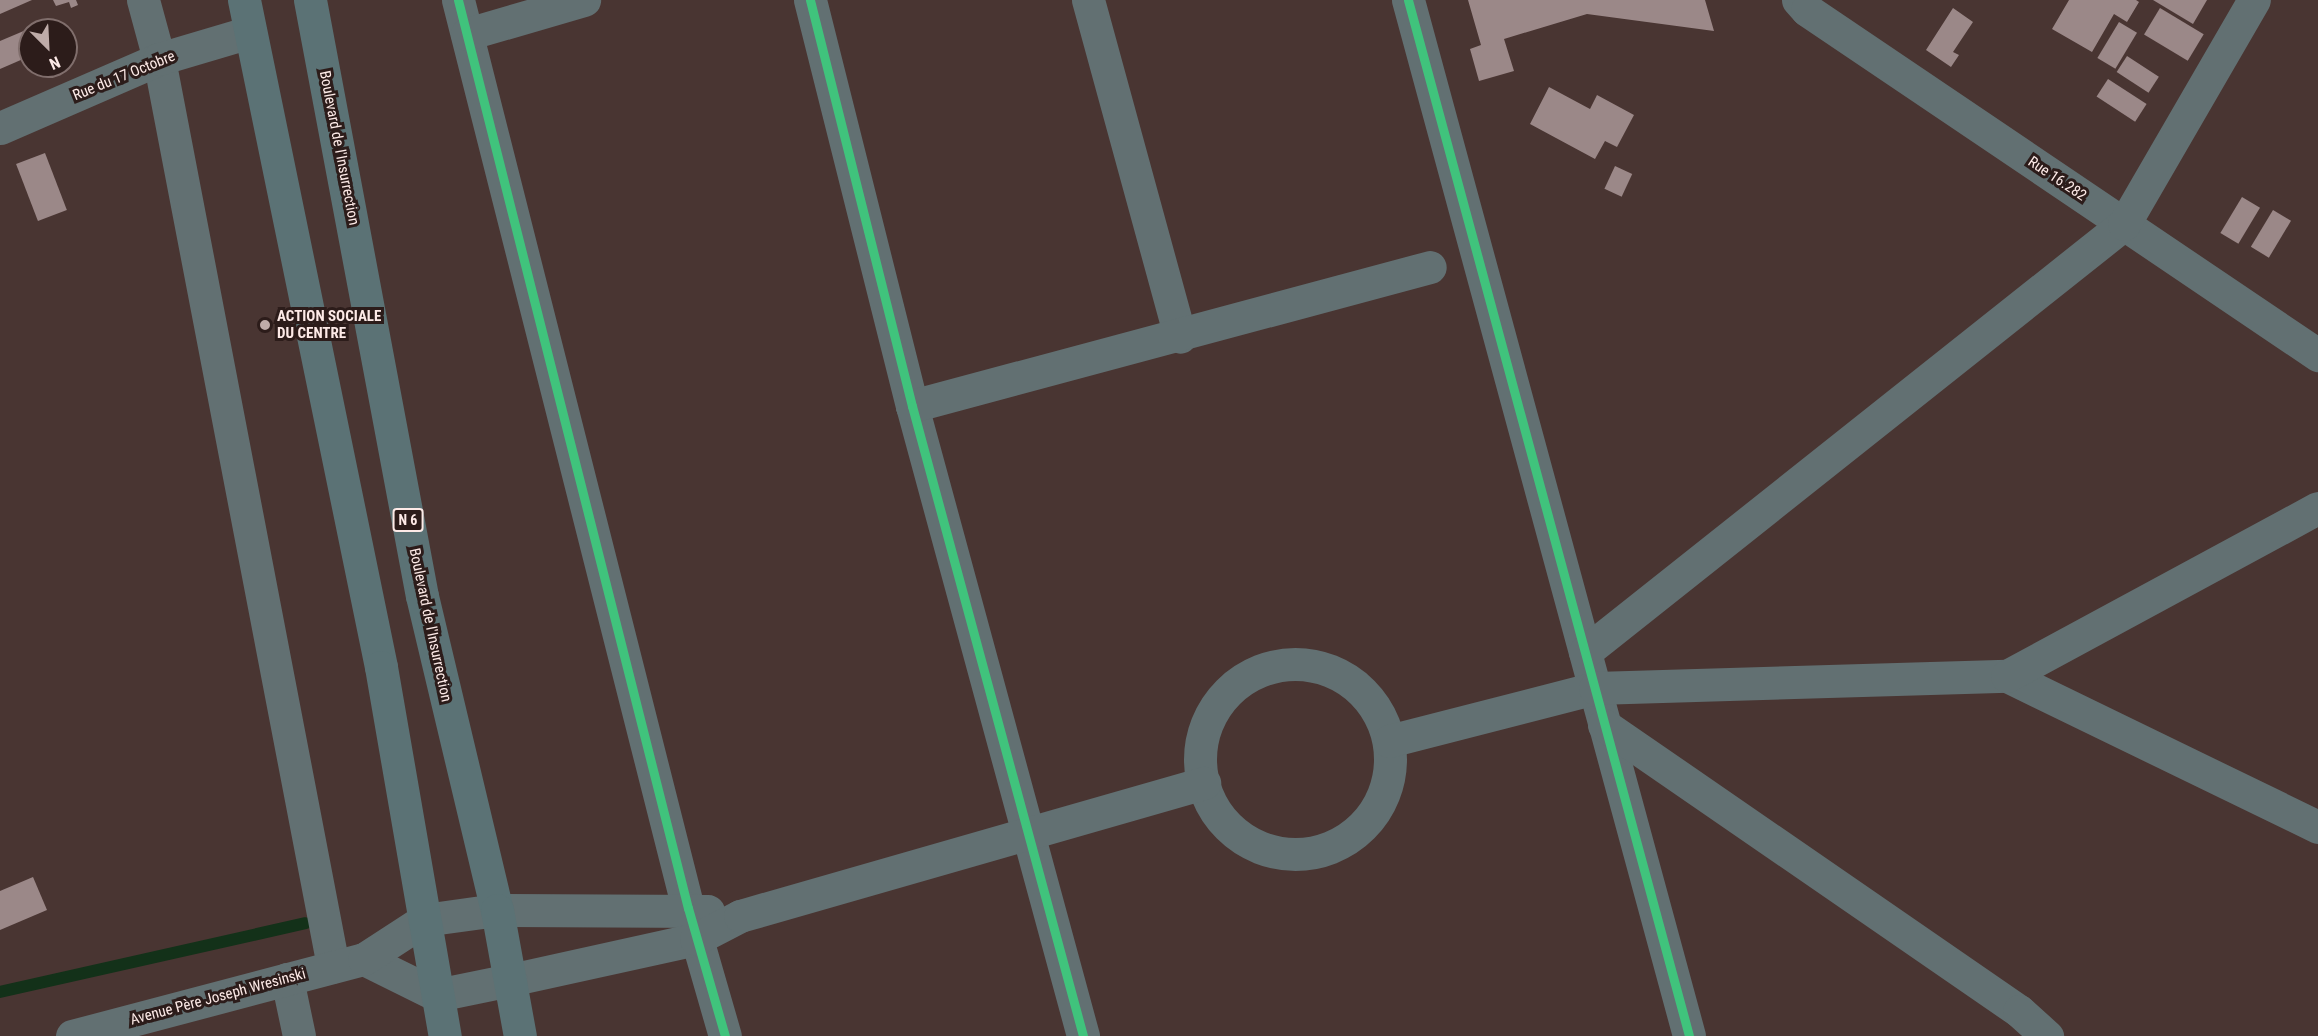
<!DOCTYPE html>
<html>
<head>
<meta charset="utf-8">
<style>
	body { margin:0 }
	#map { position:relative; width:2318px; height:1036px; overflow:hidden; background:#493532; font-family:"Roboto Condensed",sans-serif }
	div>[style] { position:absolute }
	.stream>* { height:12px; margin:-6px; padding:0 6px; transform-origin:6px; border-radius:6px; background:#133119 }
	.building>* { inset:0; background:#9b8888; transform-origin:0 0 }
	.minor>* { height:33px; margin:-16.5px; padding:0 16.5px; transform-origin:16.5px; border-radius:16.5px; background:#627072 }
	.minor>.ring { margin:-16.5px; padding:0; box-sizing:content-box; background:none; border:33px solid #627072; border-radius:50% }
	.tertiary>* { height:33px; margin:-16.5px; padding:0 16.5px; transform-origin:16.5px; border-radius:16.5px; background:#627072 }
	.primary>* { height:33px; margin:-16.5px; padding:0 16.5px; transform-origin:16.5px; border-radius:16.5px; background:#5b7275 }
	.cycleway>* { height:9px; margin:-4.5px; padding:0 4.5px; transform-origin:4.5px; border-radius:4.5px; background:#40c37c }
	.dots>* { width:16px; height:16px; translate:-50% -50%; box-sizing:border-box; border:3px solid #2c1c1a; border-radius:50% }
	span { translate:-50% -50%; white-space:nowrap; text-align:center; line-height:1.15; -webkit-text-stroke:6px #2c1c1a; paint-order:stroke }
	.shield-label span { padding:2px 4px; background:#2c1c1a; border:2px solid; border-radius:4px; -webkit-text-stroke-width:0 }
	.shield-label { font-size:14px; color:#fdeae7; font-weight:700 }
	.street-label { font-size:15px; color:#fdeae7 }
	.poi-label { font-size:15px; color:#fdeae7; font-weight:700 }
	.left { translate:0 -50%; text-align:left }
	.north { position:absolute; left:18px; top:18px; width:60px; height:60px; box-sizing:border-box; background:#2c1c1a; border:2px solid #806e6c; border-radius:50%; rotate:156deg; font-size:16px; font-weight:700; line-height:24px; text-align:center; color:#fdeae7 }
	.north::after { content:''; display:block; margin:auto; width:21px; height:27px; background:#beaba8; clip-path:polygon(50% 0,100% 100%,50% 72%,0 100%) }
</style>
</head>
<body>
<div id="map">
	<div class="stream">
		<i style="left:0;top:992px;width:313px;rotate:-12.7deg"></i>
	</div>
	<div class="building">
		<i style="clip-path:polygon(0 0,32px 0,0 14px)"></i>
		<i style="clip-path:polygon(53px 0,76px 0,78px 5px,71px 8px,69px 2px,56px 6px)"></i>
		<i style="clip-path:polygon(1468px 0,1705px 0,1714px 31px,1587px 14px,1504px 39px,1514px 71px,1479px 81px,1470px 49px,1481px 45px)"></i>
		<i style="clip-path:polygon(2069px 0,2136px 0,2139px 2px,2127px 22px,2114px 14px,2092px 52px,2052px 29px)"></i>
		<i style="clip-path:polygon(2153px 0,2207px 0,2193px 24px)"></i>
		<i style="clip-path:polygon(1953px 8px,1973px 22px,1953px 52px,1959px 55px,1951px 67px,1926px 50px)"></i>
		<i style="left:2160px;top:8px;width:51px;height:31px;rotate:31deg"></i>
		<i style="left:2119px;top:22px;width:21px;height:42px;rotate:31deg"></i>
		<i style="clip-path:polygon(26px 30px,30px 56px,0 69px,0 41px)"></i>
		<i style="left:2127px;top:56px;width:38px;height:19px;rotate:33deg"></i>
		<i style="left:2108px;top:79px;width:46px;height:21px;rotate:33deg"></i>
		<i style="clip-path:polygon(1549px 87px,1590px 109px,1597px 95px,1634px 115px,1617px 147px,1605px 141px,1595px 159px,1530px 124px)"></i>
		<i style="left:45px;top:153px;width:61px;height:31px;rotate:69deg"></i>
		<i style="left:1615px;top:166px;width:19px;height:25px;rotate:25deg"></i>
		<i style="left:2242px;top:197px;width:21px;height:42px;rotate:31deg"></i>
		<i style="left:2273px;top:210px;width:21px;height:43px;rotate:31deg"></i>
		<i style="clip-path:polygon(33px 877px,47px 910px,0 930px,0 891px)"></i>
	</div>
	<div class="minor">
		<i style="left:143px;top:0;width:61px;rotate:74.8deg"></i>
		<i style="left:159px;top:59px;width:924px;rotate:79.14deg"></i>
		<i style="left:458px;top:0;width:937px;rotate:75.79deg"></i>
		<i style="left:688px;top:908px;width:133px;rotate:73.9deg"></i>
		<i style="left:810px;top:0;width:419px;rotate:75.9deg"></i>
		<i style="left:912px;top:406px;width:653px;rotate:74.81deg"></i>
		<i style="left:1088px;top:0;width:349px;rotate:74.7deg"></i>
		<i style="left:1408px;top:0;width:1073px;rotate:74.82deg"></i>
		<i style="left:1798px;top:0;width:13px;rotate:48deg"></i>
		<i style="left:1807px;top:10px;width:617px;rotate:34.03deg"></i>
		<i style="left:467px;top:34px;width:122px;rotate:-16.2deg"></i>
		<i style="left:0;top:128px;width:173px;rotate:-23.5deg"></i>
		<i style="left:159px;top:59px;width:95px;rotate:-16.5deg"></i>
		<i style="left:912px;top:406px;width:536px;rotate:-15.02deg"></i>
		<i style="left:1585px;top:652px;width:688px;rotate:-38.45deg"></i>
		<i style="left:2124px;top:224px;width:259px;rotate:-59.9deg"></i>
		<i class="ring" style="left:1200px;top:664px;width:157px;height:157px"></i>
		<i style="left:2007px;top:676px;width:346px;rotate:25.9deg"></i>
		<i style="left:1604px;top:725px;width:504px;rotate:34.57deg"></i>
		<i style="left:2019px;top:1011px;width:38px;rotate:42deg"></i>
		<i style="left:1389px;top:741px;width:213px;rotate:-14.4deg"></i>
		<i style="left:1595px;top:688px;width:412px;rotate:-1.7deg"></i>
		<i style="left:2007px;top:676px;width:353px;rotate:-28.4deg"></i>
		<i style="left:497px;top:910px;width:211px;rotate:0.3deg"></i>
		<i style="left:287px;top:979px;width:58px;rotate:78.1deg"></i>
		<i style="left:510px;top:980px;width:190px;rotate:-12.4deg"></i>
		<i style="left:696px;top:939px;width:50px;rotate:-27.6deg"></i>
		<i style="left:740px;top:916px;width:483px;rotate:-16deg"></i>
	</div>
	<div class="tertiary">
		<i style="left:364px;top:959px;width:81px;rotate:26.3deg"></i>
		<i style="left:437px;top:995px;width:75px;rotate:-11.6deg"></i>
		<i style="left:72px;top:1036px;width:302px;rotate:-14.8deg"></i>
		<i style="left:364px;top:959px;width:72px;rotate:-33deg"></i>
		<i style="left:424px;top:920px;width:74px;rotate:-7.8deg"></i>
	</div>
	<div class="primary">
		<i style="left:244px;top:0;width:681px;rotate:78.39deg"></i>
		<i style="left:381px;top:667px;width:375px;rotate:80.2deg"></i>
		<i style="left:310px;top:0;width:606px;rotate:79.36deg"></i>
		<i style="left:422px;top:596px;width:323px;rotate:76.6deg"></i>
		<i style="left:497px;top:910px;width:128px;rotate:79.7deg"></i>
	</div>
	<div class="cycleway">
		<i style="left:458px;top:0;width:937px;rotate:75.79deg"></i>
		<i style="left:688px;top:908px;width:133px;rotate:73.9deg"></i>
		<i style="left:810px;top:0;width:419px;rotate:75.9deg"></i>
		<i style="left:912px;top:406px;width:653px;rotate:74.81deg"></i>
		<i style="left:1408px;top:0;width:1073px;rotate:74.82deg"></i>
	</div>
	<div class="dots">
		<i style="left:265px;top:325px;background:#beaba8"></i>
	</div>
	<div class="shield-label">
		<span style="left:408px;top:520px">N 6</span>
	</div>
	<div class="street-label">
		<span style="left:124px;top:76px;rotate:-22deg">Rue du 17 Octobre</span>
		<span style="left:339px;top:148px;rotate:79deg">Boulevard de l'Insurrection</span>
		<span style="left:2057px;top:179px;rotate:34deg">Rue 16.282</span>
		<span style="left:430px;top:625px;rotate:78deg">Boulevard de l'Insurrection</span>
		<span style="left:218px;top:997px;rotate:-15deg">Avenue Père Joseph Wresinski</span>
	</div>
	<div class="poi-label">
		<span class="left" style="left:277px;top:325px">ACTION SOCIALE<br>DU CENTRE</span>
	</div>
	<div class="north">N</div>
</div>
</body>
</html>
